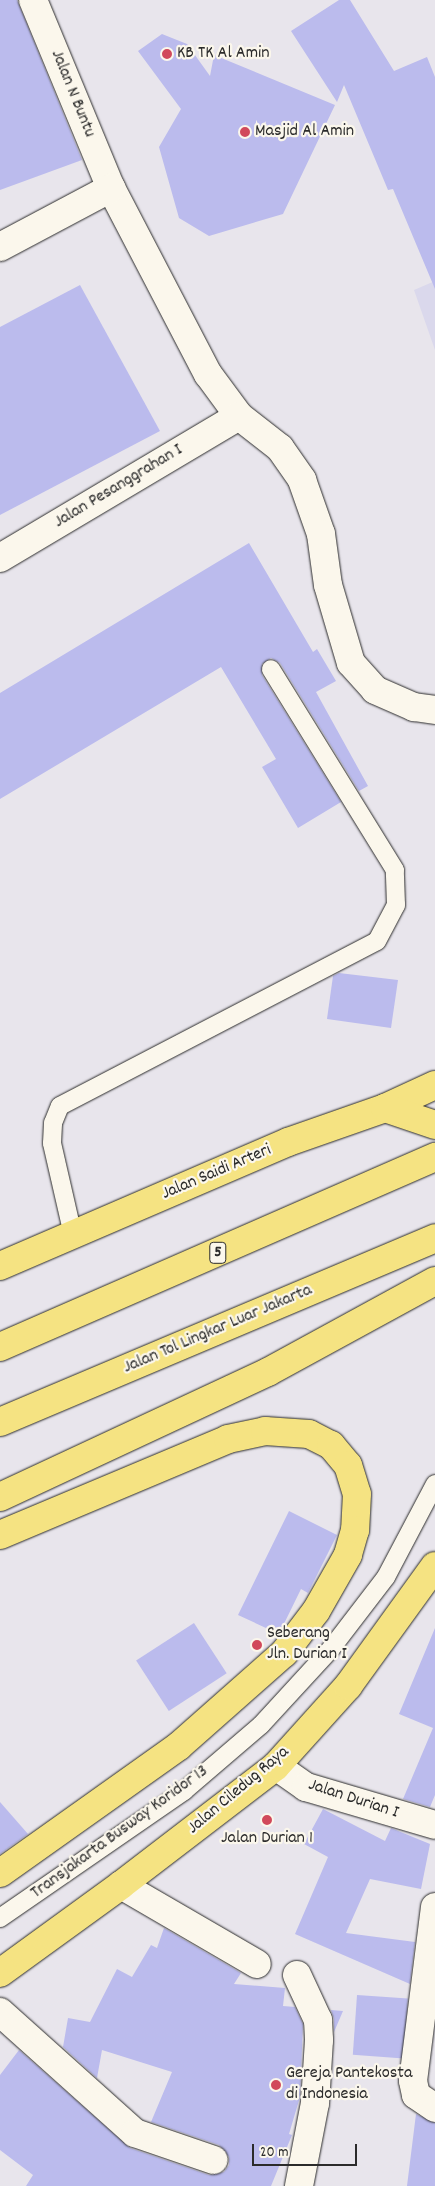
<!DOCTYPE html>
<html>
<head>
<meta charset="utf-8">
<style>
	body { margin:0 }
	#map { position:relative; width:435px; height:2186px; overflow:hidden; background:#e8e5ec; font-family:Dekko,sans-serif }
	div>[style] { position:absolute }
	.built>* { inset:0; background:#dad8ec }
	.building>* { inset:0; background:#bbbbed; transform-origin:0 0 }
	.roads { filter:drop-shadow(0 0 1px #2b2b2b) drop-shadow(0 0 1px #2b2b2b) }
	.lane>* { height:18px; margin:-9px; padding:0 9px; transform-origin:9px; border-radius:9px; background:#fbf7ec }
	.street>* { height:28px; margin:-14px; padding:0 14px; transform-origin:14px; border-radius:14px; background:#fbf7ec }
	.primary>* { height:28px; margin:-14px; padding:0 14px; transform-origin:14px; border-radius:14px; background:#f5e382 }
	.highway>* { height:28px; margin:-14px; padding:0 14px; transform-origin:14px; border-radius:14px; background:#f5e382 }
	.dots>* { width:14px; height:14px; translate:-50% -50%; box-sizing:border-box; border:2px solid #fbf7ec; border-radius:50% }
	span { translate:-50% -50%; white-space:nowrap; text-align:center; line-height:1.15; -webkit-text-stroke:4.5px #fbf7ec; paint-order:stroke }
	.shield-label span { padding:1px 4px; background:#fbf7ec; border:1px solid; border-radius:4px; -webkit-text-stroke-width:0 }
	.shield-label { font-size:16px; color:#2b2b2b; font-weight:700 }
	.poi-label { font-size:18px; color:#2b2b2b }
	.left { translate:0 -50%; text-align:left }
	.street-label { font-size:18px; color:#2b2b2b }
	.scale { position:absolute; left:252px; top:2144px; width:105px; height:22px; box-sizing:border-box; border:2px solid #2b2b2b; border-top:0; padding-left:6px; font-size:15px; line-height:18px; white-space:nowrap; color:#2b2b2b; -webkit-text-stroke:4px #fbf7ec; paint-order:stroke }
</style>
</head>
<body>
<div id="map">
	<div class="built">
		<i style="clip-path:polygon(435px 281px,435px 350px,414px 290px)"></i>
	</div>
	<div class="building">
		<i style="clip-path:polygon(0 0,17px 0,82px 160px,0 190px)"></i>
		<i style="clip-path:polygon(339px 0,350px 0,394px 71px,427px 57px,435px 77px,435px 289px,393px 189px,388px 190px,344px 85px,337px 102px,291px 31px)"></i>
		<i style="clip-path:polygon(162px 34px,187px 44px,210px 76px,214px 55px,335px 105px,283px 214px,209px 236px,179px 218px,159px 147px,181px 109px,138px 51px)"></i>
		<i style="clip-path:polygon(80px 285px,160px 431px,0 515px,0 327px)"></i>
		<i style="clip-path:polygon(249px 543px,313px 652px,317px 649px,336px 681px,316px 692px,368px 786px,359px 791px,280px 663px,271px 658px,262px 664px,262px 675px,341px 802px,298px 828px,262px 767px,276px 759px,221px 667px,0 799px,0 693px)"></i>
		<i style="clip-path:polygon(339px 973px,398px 980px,391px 1028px,327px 1019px,333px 976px)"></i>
		<i style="clip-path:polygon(289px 1511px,337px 1535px,308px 1593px,301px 1589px,279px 1634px,238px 1615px)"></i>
		<i style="left:194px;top:1623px;width:60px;height:69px;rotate:57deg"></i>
		<i style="clip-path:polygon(435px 1628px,435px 1795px,430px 1807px,403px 1799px,433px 1728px,399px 1714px)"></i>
		<i style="clip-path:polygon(0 1802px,28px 1834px,0 1854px)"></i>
		<i style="clip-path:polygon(323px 1809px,385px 1841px,391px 1828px,430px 1844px,421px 1889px,370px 1879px,346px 1933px,415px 1942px,410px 1984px,295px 1934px,328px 1857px,304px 1844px)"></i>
		<i style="clip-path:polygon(164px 1928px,241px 1973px,234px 1984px,285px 1988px,283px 2006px,295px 2007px,303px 2024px,300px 2097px,289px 2134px,292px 2135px,271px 2186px,26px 2186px,33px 2175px,0 2150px,0 2075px,19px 2050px,130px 2148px,209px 2175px,224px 2172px,229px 2165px,229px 2157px,219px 2145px,151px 2122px,172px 2072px,102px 2050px,97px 2078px,63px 2047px,68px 2018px,90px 2022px,117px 1969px,132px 1977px,151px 1945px,157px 1948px)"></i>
		<i style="left:357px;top:1995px;width:51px;height:60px;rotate:4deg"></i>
		<i style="clip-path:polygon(331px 2010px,343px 2011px,334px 2032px,334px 2019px)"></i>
		<i style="clip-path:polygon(416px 2114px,435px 2123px,435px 2186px,407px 2186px)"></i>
	</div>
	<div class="roads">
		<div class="lane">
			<i style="left:73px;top:1235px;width:94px;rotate:-102.9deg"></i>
			<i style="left:52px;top:1143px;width:20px;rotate:-87deg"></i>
			<i style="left:53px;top:1123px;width:18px;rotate:-68deg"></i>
			<i style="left:60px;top:1106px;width:357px;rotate:-27.5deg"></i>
			<i style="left:377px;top:941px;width:41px;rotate:-62.2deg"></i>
			<i style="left:396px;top:905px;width:35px;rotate:-92deg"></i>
			<i style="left:395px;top:870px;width:236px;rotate:-121.7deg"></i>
			<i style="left:0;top:1918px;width:224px;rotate:-34.6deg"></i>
			<i style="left:184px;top:1791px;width:101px;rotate:-40.6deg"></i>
			<i style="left:261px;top:1725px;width:102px;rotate:-47.4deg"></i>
			<i style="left:330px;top:1650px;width:92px;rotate:-52.5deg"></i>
			<i style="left:386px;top:1577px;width:105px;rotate:-62.2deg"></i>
		</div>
		<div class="street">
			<i style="left:33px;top:0;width:204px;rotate:67.5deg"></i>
			<i style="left:111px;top:188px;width:210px;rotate:62.5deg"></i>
			<i style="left:208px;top:374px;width:52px;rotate:53.6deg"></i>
			<i style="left:239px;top:416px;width:52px;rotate:38deg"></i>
			<i style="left:280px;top:448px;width:39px;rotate:55deg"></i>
			<i style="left:302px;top:480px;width:57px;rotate:70.6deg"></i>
			<i style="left:321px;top:534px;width:51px;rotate:82.2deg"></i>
			<i style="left:328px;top:585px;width:81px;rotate:73.6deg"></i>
			<i style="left:351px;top:663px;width:36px;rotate:48deg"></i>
			<i style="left:375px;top:690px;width:43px;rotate:23.6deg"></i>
			<i style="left:414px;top:707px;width:21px;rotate:8deg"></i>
			<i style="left:0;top:247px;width:126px;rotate:-28deg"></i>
			<i style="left:0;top:558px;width:278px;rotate:-30.7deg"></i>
			<i style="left:276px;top:1766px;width:37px;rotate:35deg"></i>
			<i style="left:306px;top:1787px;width:134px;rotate:16.4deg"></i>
			<i style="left:121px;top:1885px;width:157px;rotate:30.2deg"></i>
			<i style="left:435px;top:1907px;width:175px;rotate:97.2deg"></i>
			<i style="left:413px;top:2081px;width:14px;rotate:78deg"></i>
			<i style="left:416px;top:2095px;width:23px;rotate:34deg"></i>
			<i style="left:297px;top:1975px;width:50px;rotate:65deg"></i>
			<i style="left:318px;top:2020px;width:20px;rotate:87deg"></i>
			<i style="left:319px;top:2040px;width:63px;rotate:93.6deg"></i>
			<i style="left:315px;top:2103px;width:85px;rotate:100.9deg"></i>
			<i style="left:0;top:2012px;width:181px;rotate:41.9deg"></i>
			<i style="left:135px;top:2133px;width:83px;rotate:18.9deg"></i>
		</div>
		<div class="primary">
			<i style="left:0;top:1266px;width:314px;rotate:-23.3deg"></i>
			<i style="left:288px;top:1142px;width:103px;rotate:-19.3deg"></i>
			<i style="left:385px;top:1108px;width:55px;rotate:-24.7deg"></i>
			<i style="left:0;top:1535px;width:247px;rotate:-22.8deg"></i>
			<i style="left:228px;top:1439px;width:38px;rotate:-12deg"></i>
			<i style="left:265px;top:1431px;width:44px;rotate:3.9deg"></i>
			<i style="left:309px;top:1434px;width:25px;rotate:27deg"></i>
			<i style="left:331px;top:1445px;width:26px;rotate:50deg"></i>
			<i style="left:348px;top:1465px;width:30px;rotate:73deg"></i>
			<i style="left:357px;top:1494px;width:36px;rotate:93deg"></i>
			<i style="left:355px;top:1530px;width:26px;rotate:106deg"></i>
			<i style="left:348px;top:1555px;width:64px;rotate:119.7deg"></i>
			<i style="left:316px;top:1611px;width:53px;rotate:127.3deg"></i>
			<i style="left:284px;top:1653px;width:140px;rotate:138.5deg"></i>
			<i style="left:179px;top:1746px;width:219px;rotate:144.6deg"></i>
			<i style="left:0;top:1973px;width:150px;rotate:-36deg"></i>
			<i style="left:121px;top:1885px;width:195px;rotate:-37.5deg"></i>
			<i style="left:276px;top:1766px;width:108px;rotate:-48deg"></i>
			<i style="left:348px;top:1686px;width:148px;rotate:-54.1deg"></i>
		</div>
		<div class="highway">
			<i style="left:385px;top:1108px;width:53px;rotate:18.8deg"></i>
			<i style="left:0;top:1347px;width:475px;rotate:-23.6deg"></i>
			<i style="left:0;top:1422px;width:472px;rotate:-22.9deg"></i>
			<i style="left:0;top:1497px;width:296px;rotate:-25deg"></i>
			<i style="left:268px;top:1372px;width:190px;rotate:-28.6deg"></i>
		</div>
	</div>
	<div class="dots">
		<i style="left:167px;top:54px;background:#d1495b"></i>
		<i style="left:245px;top:132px;background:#d1495b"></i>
		<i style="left:257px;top:1645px;background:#d1495b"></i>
		<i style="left:267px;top:1820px;background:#d1495b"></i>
		<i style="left:276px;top:2085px;background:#d1495b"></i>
	</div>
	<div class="shield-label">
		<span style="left:218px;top:1253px">5</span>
	</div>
	<div class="poi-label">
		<span class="left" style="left:177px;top:54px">KB TK Al Amin</span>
		<span class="left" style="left:255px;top:132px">Masjid Al Amin</span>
		<span class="left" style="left:267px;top:1645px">Seberang<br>Jln. Durian I</span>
		<span style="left:267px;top:1839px">Jalan Durian 1</span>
		<span class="left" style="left:286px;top:2085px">Gereja Pantekosta<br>di Indonesia</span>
	</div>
	<div class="street-label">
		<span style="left:72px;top:94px;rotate:68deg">Jalan N Buntu</span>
		<span style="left:119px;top:487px;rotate:-31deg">Jalan Pesanggrahan I</span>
		<span style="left:217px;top:1173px;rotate:-23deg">Jalan Saidi Arteri</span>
		<span style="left:218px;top:1330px;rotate:-23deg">Jalan Tol Lingkar Luar Jakarta</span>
		<span style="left:239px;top:1791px;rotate:-40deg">Jalan Ciledug Raya</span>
		<span style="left:353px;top:1800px;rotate:18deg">Jalan Durian I</span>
		<span style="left:120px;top:1833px;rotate:-36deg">Transjakarta Busway Koridor 13</span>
	</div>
	<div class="scale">20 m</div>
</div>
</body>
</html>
